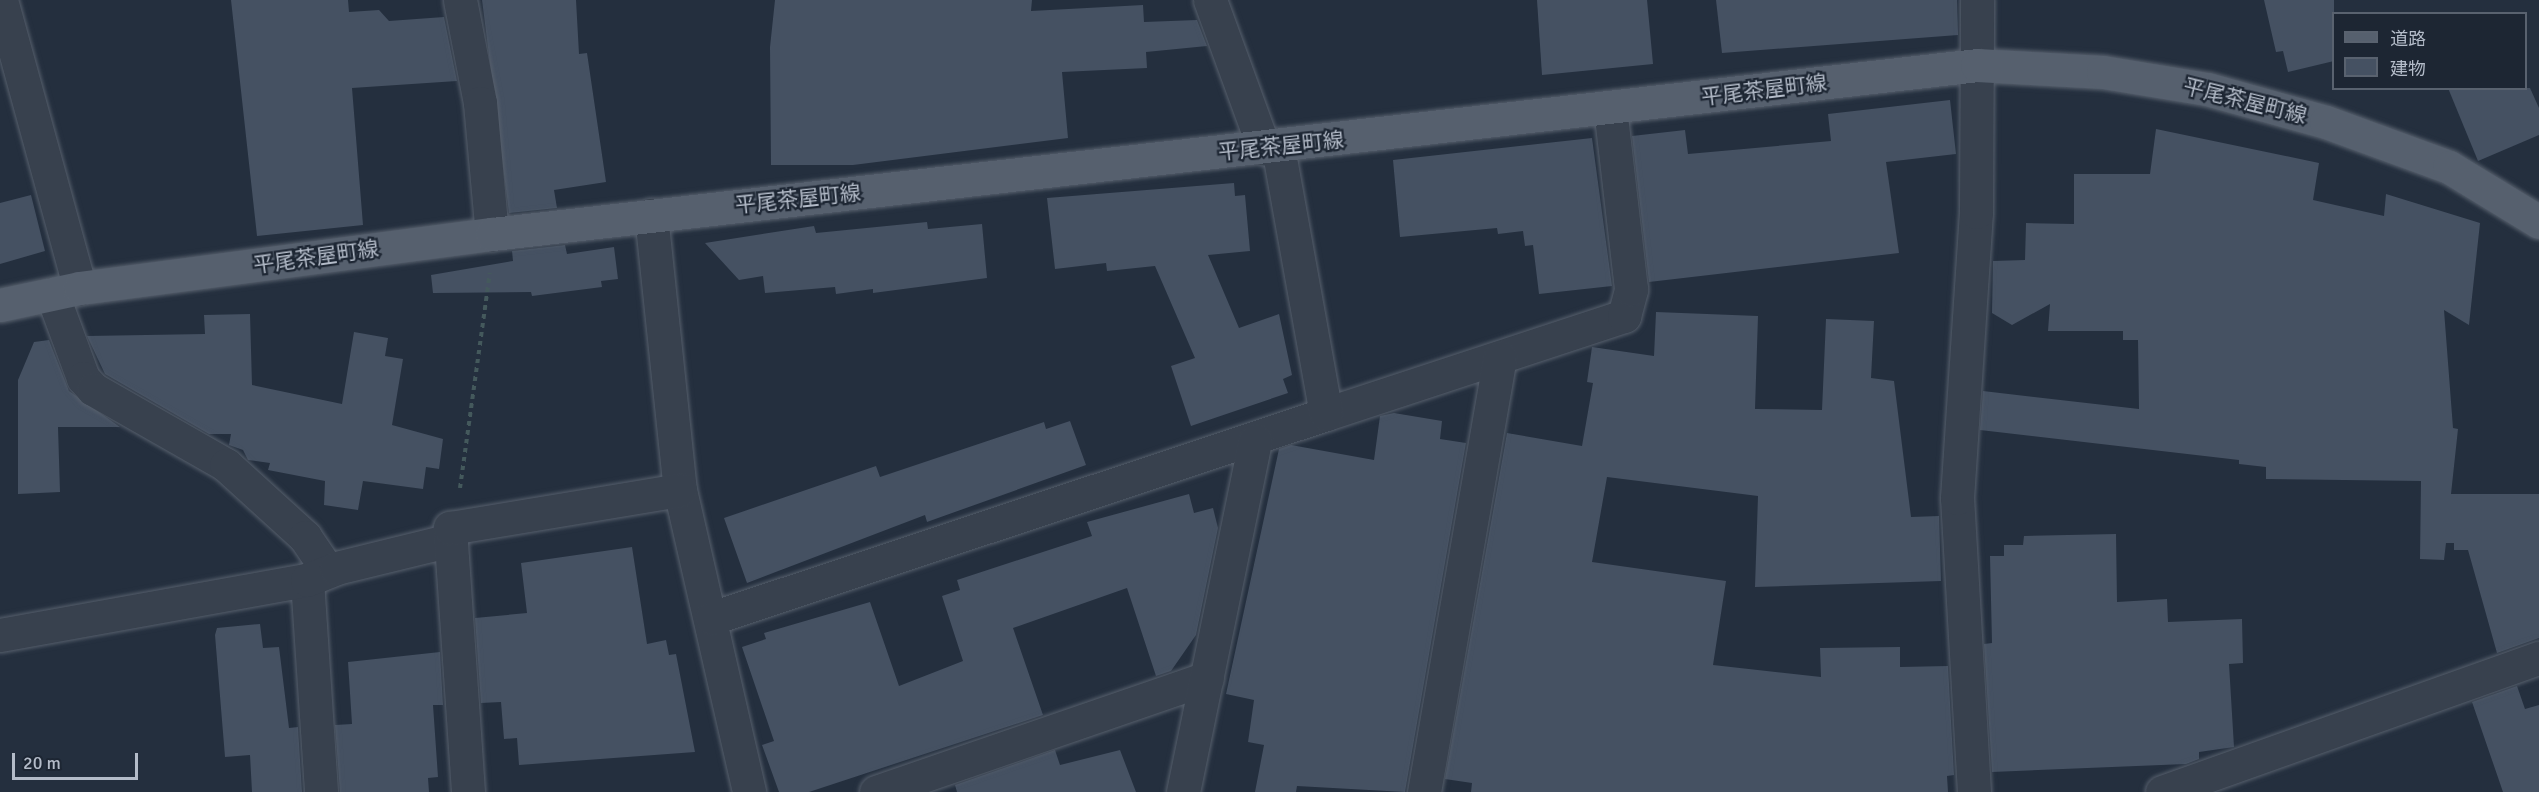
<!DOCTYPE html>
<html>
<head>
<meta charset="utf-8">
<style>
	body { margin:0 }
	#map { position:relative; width:2539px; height:792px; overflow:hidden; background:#242f3e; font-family:Signika,"Noto Sans JP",sans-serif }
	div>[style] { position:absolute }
	.building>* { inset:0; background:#455162 }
	.path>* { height:4px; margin-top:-2px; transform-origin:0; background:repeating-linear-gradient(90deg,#44595c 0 4.5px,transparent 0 9px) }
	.roads { filter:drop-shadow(0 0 2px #565f6c) drop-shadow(0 0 2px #565f6c) }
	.minor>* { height:33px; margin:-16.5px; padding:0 16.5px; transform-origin:16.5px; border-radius:16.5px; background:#38414e }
	.major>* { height:33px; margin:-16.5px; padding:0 16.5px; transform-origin:16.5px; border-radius:16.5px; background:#56606e }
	span { translate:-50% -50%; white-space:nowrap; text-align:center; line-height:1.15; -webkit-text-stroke:4.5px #1d2633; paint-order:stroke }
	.street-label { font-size:21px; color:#b4bcc9 }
	.legend { position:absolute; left:2332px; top:12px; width:195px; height:78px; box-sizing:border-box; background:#1d2633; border:2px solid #59626f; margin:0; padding:8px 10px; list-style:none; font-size:18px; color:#b4bcc9 }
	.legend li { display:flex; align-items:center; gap:12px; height:30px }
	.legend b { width:30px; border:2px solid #59626f }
	.scale { position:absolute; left:12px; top:753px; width:126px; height:27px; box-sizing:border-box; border:3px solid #b4bcc9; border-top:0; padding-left:8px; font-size:18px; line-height:21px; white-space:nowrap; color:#b4bcc9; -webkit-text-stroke:4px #1d2633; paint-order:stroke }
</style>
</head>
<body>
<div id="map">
	<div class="building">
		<i style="clip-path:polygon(231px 0,348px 0,349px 12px,379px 10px,389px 21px,444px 17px,457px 81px,352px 88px,363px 225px,257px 236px)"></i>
		<i style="clip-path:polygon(482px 0,576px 0,579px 54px,587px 53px,606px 182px,554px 190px,557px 208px,509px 213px)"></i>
		<i style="clip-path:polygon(775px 0,1032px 0,1031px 11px,1143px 5px,1144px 22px,1197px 20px,1207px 46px,1146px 52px,1147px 68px,1062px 72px,1068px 138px,853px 165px,771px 165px,770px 47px)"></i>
		<i style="clip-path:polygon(1537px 0,1647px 0,1653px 64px,1542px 75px)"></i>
		<i style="clip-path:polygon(1716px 0,1957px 0,1958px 35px,1722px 53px)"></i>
		<i style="clip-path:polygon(2264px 0,2334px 0,2334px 61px,2288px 72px,2283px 51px,2276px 52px)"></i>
		<i style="clip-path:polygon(2448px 88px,2530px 88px,2539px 108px,2539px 135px,2478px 161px)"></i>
		<i style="clip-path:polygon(1950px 100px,1956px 154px,1886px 162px,1899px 253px,1649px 282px,1632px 136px,1685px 130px,1688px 154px,1831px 141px,1828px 114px)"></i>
		<i style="clip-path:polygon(2156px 129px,2319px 163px,2313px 200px,2384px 216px,2386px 194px,2480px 223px,2469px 325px,2444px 310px,2453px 428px,2458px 429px,2451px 494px,2539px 494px,2539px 638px,2497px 653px,2468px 550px,2454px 550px,2454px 543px,2446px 543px,2444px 560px,2420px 559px,2421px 481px,2266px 479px,2266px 467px,2239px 464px,2239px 460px,1980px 430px,1983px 391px,2139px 409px,2138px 340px,2123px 340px,2123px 331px,2048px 331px,2050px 304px,2012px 325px,1992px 313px,1993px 261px,2025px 260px,2026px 223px,2074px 224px,2074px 174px,2150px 174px)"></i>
		<i style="clip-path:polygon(1592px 138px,1612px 286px,1539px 294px,1533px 245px,1525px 246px,1523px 231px,1498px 234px,1497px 228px,1400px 237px,1393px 160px)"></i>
		<i style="clip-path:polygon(1234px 183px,1235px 196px,1245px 195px,1250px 251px,1208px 255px,1239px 328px,1279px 314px,1292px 375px,1283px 379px,1288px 393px,1191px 426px,1171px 366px,1195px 358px,1155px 266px,1107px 271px,1106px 263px,1055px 269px,1047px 198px)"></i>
		<i style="clip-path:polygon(31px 195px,45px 251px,0 264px,0 203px)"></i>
		<i style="clip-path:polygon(927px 222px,928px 229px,982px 224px,987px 278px,873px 293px,873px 289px,836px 294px,835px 287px,765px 293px,763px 276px,739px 280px,705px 243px,814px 226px,816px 233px)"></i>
		<i style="clip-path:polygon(565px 245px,567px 254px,614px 247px,618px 279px,601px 281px,602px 287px,532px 296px,531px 292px,433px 293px,431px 275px,513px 261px,512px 251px)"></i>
		<i style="clip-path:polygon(1656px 312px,1758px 316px,1755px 409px,1822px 410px,1826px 319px,1874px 321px,1871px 378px,1894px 381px,1911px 517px,1939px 516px,1941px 581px,1755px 587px,1758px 496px,1607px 477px,1592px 562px,1726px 581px,1713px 665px,1821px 677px,1820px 648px,1900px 647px,1900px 667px,1948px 666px,1954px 775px,1947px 776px,1948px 792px,1471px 792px,1472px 783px,1445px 779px,1507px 433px,1582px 446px,1593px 383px,1587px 382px,1592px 347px,1654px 356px)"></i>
		<i style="clip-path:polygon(250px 314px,252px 385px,342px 404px,354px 332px,388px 338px,385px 356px,403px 359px,392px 425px,443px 439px,439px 469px,426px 467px,423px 489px,363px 481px,358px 510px,324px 505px,325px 481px,268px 470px,270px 463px,248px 460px,243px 450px,229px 445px,231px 434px,209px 434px,105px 374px,87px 336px,205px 334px,204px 315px)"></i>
		<i style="clip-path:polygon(49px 340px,69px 391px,120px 427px,58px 427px,60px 492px,18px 494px,18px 380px,34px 342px)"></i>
		<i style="clip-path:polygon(1394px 413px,1442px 421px,1440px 439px,1466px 443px,1405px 792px,1297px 786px,1296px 792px,1255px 792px,1264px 745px,1248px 742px,1254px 700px,1226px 694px,1279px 449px,1291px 445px,1374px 460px,1380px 416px)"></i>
		<i style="clip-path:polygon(1070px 421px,1086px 465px,927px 522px,925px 515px,747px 583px,724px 518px,876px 466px,880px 477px,1044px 422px,1046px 429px)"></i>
		<i style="clip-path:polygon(1189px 494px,1194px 513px,1213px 508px,1218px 528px,1196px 635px,1171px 671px,1156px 676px,1127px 588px,1013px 628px,1043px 715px,809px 792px,779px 792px,762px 745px,774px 741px,742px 647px,766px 639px,764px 633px,870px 602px,899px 686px,963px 661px,942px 596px,960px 590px,957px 580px,1092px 536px,1087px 522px)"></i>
		<i style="clip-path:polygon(2116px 534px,2117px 602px,2167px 599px,2168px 622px,2242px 619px,2243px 663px,2229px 664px,2234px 747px,2199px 752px,2199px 759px,2186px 764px,1992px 772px,1984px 644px,1992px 643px,1990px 556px,2004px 556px,2004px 545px,2023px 545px,2024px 536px)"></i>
		<i style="clip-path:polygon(632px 547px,647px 644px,666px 640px,669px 655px,676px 654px,695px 752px,519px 765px,517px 738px,504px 739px,501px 702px,481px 703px,475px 618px,527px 613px,521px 563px)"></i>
		<i style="clip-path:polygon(260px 624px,263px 648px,279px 647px,289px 728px,298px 727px,302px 792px,252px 792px,250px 755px,225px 757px,215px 635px,217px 628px)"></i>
		<i style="clip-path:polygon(440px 652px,443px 705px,433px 705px,438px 777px,428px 778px,429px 792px,340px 792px,335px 725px,352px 724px,348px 662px)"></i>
		<i style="clip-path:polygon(2517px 686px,2525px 709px,2539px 705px,2539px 792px,2503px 792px,2472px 702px)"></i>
		<i style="clip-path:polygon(1055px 750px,1060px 765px,1120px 750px,1136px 792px,957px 792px,955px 785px)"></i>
	</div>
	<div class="path">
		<i style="left:460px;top:488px;width:217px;rotate:-82.1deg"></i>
	</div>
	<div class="roads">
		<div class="minor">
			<i style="left:1px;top:0;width:299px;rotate:74.7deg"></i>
			<i style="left:460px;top:0;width:105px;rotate:79deg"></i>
			<i style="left:480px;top:103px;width:132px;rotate:84.8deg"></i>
			<i style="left:1210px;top:0;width:158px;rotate:70deg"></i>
			<i style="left:651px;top:215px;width:277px;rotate:84deg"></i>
			<i style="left:680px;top:490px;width:310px;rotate:77.1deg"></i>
			<i style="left:52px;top:294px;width:90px;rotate:69.7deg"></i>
			<i style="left:83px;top:378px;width:15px;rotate:48deg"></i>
			<i style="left:93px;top:389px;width:153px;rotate:29.7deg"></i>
			<i style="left:226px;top:465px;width:107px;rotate:42.3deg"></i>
			<i style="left:305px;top:537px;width:41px;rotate:55.9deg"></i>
			<i style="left:1326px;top:414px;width:314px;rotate:-18.2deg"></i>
			<i style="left:1624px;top:316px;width:28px;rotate:-75deg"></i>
			<i style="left:1631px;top:289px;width:182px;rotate:-96.6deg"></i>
			<i style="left:307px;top:580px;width:212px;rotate:86.2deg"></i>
			<i style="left:712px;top:618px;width:647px;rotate:-18.38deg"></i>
			<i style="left:1326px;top:414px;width:272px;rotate:-100.2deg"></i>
			<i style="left:0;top:635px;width:312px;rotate:-10.2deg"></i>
			<i style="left:307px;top:580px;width:31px;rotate:-22deg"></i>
			<i style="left:336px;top:568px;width:118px;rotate:-13.7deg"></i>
			<i style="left:468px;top:792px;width:265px;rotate:-93.9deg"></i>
			<i style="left:450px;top:528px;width:233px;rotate:-9.4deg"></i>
			<i style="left:876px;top:792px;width:350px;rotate:-19deg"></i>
			<i style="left:1183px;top:792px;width:359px;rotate:-78.4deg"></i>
			<i style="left:1424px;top:792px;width:441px;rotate:-80.1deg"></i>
			<i style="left:1974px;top:792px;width:294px;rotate:-93.3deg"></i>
			<i style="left:1957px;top:498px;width:287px;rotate:-86.2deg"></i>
			<i style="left:1976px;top:212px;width:212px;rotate:-89.7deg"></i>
			<i style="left:2162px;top:792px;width:400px;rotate:-19.6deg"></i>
		</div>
		<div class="major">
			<i style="left:0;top:305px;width:82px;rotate:-12deg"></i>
			<i style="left:80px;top:288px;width:416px;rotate:-7.5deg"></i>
			<i style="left:492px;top:234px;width:1495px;rotate:-6.49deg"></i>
			<i style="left:1977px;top:65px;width:126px;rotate:3.2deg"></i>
			<i style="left:2103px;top:72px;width:105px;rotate:9.3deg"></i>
			<i style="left:2207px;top:89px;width:123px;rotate:15.5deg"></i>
			<i style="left:2326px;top:122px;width:131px;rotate:20.1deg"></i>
			<i style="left:2449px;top:167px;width:105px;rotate:31.4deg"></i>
		</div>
	</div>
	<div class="street-label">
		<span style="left:1764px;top:90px;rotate:-7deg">平尾茶屋町線</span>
		<span style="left:2245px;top:101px;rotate:14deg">平尾茶屋町線</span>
		<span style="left:1281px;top:146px;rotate:-6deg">平尾茶屋町線</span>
		<span style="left:798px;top:199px;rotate:-6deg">平尾茶屋町線</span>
		<span style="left:316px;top:257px;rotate:-8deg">平尾茶屋町線</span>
	</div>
	<ul class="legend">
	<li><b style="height:8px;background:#56606e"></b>道路</li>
	<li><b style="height:16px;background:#455162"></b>建物</li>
	</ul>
	<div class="scale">20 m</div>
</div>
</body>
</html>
